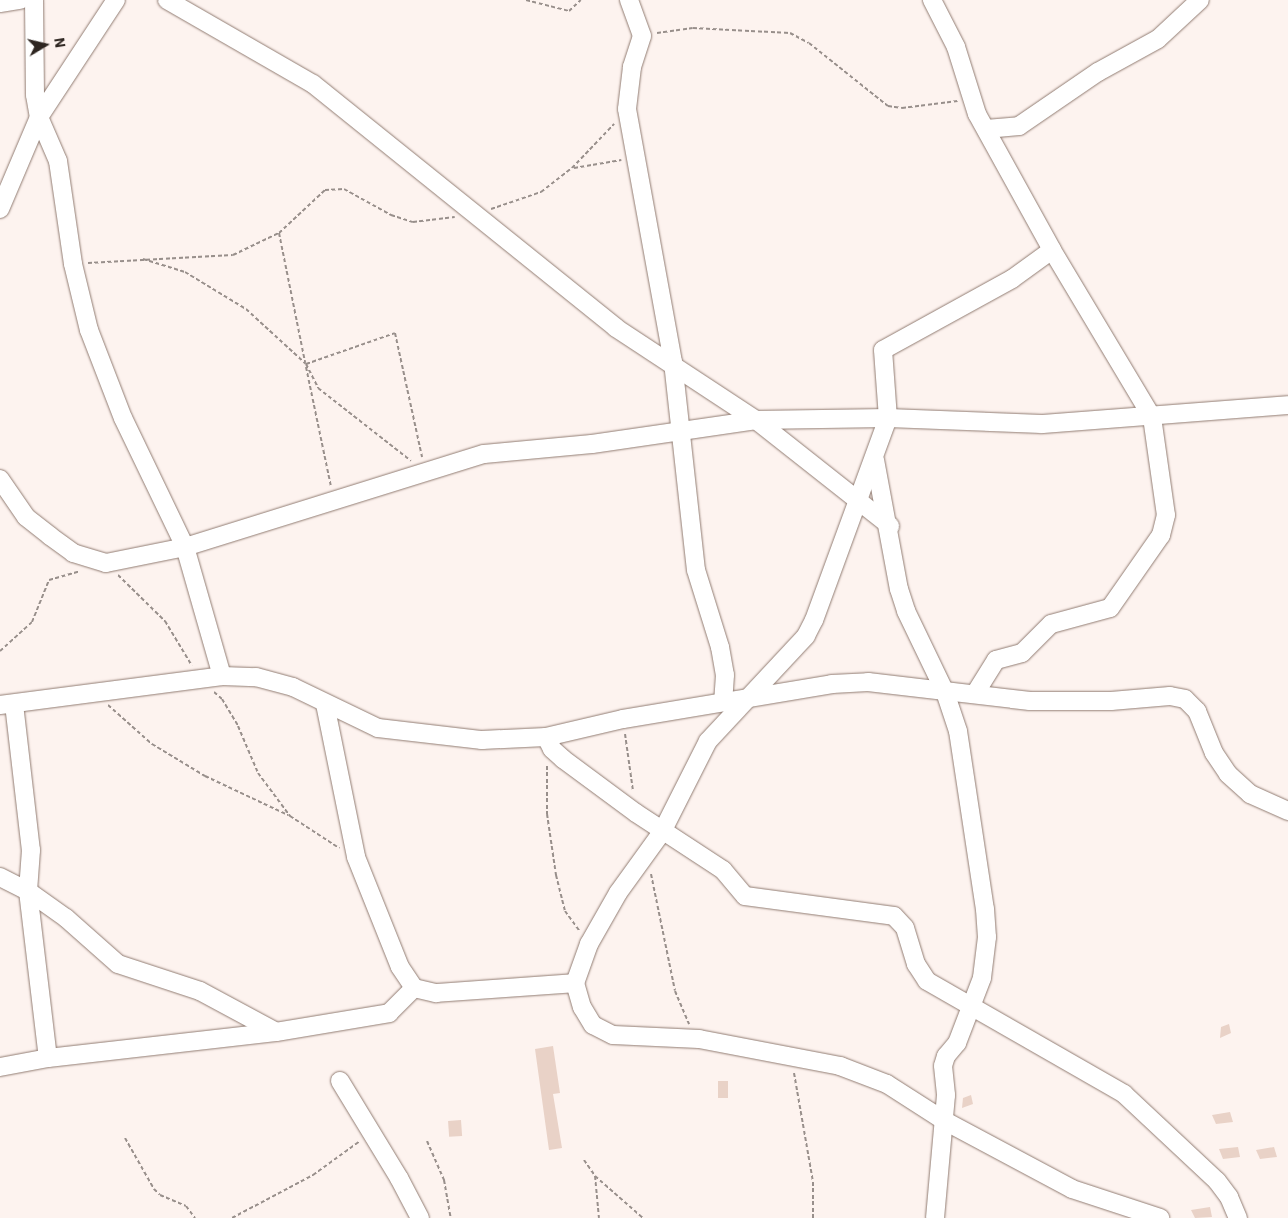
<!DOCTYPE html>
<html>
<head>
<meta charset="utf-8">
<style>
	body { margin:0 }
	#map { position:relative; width:1288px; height:1218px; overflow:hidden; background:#fdf3ef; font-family:"IBM Plex Sans",sans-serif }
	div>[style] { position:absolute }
	.building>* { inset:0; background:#e9d2c7; transform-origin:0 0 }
	.path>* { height:2px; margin-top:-1px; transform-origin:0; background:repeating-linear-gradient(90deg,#988f8b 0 4px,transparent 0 6.5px) }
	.roads { filter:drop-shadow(0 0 1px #917c72) drop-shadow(0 0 1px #917c72) }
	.minor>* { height:18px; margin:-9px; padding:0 9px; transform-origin:9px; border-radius:9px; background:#fff }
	span { translate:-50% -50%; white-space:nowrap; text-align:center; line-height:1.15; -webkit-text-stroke:4px #fdf3ef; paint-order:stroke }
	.north { position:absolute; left:20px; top:20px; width:50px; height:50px; -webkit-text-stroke:4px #fdf3ef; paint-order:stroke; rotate:81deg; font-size:14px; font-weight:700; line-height:20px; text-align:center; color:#2e2621 }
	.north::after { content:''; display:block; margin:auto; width:18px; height:22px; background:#2e2621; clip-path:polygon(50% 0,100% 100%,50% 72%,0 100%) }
</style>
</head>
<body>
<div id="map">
	<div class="building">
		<i style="clip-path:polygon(1229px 1024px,1231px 1033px,1220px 1038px,1221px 1027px)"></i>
		<i style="clip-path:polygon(553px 1046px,560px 1093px,553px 1094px,562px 1148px,549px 1150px,535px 1049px)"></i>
		<i style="left:718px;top:1081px;width:10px;height:17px"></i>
		<i style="clip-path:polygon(971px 1095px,973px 1104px,962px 1108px,963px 1098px)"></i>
		<i style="clip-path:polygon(1230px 1112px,1233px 1122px,1216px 1124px,1212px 1115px)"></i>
		<i style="left:461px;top:1120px;width:16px;height:13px;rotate:86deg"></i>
		<i style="clip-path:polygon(1238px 1147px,1240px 1157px,1223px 1159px,1219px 1149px)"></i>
		<i style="clip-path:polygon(1274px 1147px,1277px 1157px,1260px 1159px,1256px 1150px)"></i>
		<i style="clip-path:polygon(1210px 1207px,1212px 1217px,1195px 1218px,1191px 1210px)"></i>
	</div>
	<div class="path">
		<i style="left:526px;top:0;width:44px;rotate:14.3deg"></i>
		<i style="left:569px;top:11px;width:16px;rotate:-43deg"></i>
		<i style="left:657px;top:33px;width:36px;rotate:-8deg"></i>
		<i style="left:693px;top:28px;width:97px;rotate:3deg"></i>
		<i style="left:790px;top:33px;width:21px;rotate:28deg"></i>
		<i style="left:809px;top:43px;width:101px;rotate:38.6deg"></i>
		<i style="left:888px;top:106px;width:14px;rotate:8deg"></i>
		<i style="left:902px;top:108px;width:56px;rotate:-7.1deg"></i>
		<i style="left:574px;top:168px;width:48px;rotate:-9.7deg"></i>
		<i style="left:491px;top:209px;width:53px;rotate:-18.8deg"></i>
		<i style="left:541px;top:192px;width:39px;rotate:-38deg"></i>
		<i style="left:572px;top:168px;width:61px;rotate:-46.3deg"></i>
		<i style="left:279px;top:233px;width:132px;rotate:78.6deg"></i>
		<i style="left:143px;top:259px;width:44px;rotate:17.2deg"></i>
		<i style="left:185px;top:272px;width:71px;rotate:31.2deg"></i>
		<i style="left:246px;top:309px;width:81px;rotate:42.5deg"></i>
		<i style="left:306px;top:364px;width:94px;rotate:-19.2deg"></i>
		<i style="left:395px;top:333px;width:127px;rotate:77.7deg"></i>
		<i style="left:88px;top:263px;width:145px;rotate:-3.2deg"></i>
		<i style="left:233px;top:255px;width:51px;rotate:-25.6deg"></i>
		<i style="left:279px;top:233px;width:63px;rotate:-43.1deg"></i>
		<i style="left:325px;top:190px;width:19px;rotate:-3deg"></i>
		<i style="left:344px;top:189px;width:54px;rotate:29deg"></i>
		<i style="left:391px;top:215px;width:23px;rotate:18deg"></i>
		<i style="left:413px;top:222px;width:42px;rotate:-6.8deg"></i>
		<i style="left:306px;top:364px;width:27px;rotate:63deg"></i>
		<i style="left:318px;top:388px;width:118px;rotate:38.1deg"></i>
		<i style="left:306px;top:367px;width:123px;rotate:78.2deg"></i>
		<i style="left:118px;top:575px;width:66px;rotate:44.4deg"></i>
		<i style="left:165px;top:621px;width:52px;rotate:59deg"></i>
		<i style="left:0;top:651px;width:43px;rotate:-42.2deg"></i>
		<i style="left:32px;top:622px;width:45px;rotate:-68deg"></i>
		<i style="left:49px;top:580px;width:32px;rotate:-16deg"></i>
		<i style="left:214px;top:692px;width:11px;rotate:41deg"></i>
		<i style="left:222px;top:699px;width:31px;rotate:59deg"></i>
		<i style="left:238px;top:726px;width:51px;rotate:66.9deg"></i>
		<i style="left:258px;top:773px;width:54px;rotate:53.3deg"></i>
		<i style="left:290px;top:816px;width:59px;rotate:33.1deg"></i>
		<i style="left:108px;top:705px;width:59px;rotate:41.6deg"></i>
		<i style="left:152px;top:744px;width:62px;rotate:31.1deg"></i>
		<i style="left:205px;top:776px;width:92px;rotate:25.2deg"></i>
		<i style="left:625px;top:734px;width:58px;rotate:82deg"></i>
		<i style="left:547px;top:766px;width:48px;rotate:90deg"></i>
		<i style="left:547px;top:814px;width:62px;rotate:81.6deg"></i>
		<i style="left:556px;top:875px;width:37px;rotate:76deg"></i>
		<i style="left:565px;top:911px;width:26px;rotate:54deg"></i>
		<i style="left:651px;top:874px;width:119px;rotate:78.4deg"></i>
		<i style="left:675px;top:991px;width:36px;rotate:67deg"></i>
		<i style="left:794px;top:1073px;width:111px;rotate:80.1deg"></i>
		<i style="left:813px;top:1182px;width:36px;rotate:90deg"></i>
		<i style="left:125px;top:1138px;width:59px;rotate:60.4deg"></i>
		<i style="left:154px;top:1189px;width:8px;rotate:45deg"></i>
		<i style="left:160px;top:1195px;width:28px;rotate:23deg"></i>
		<i style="left:186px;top:1206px;width:15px;rotate:53deg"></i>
		<i style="left:427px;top:1141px;width:43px;rotate:66.4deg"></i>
		<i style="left:444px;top:1180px;width:39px;rotate:80deg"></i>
		<i style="left:584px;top:1160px;width:19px;rotate:55deg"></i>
		<i style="left:595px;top:1176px;width:42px;rotate:84.6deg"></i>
		<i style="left:595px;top:1176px;width:64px;rotate:41.2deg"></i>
		<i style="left:232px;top:1218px;width:92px;rotate:-28deg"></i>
		<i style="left:313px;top:1175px;width:58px;rotate:-35.9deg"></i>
	</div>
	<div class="roads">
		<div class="minor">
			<i style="left:34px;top:0;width:95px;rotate:89.4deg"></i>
			<i style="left:35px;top:95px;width:22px;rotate:80deg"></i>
			<i style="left:39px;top:117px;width:48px;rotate:66.6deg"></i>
			<i style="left:58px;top:161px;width:104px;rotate:81.7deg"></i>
			<i style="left:73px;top:264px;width:68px;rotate:76.4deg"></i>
			<i style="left:89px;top:330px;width:94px;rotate:68.9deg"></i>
			<i style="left:123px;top:418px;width:143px;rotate:64.3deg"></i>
			<i style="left:185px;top:547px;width:134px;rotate:74deg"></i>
			<i style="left:167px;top:0;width:168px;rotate:29.9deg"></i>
			<i style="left:313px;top:84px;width:389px;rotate:38.8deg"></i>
			<i style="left:616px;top:328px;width:168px;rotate:33.3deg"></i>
			<i style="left:756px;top:420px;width:171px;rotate:38.3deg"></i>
			<i style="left:629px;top:0;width:38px;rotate:70deg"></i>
			<i style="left:642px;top:36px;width:33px;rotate:108deg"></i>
			<i style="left:632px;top:67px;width:42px;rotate:96.8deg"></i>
			<i style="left:627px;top:109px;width:257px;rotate:79.7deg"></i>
			<i style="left:673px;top:362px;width:209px;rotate:83.7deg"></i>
			<i style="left:696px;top:570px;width:81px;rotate:72.7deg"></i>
			<i style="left:720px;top:647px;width:28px;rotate:80deg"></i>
			<i style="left:725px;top:675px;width:27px;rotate:94deg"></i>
			<i style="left:932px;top:0;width:53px;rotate:62.9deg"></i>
			<i style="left:956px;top:47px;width:70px;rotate:72.6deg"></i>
			<i style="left:977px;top:114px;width:155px;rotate:61.1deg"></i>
			<i style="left:1052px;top:250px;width:195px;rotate:59.1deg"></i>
			<i style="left:1152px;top:417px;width:99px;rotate:81.9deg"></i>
			<i style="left:1166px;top:515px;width:21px;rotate:104deg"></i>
			<i style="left:1161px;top:535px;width:89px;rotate:124.9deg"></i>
			<i style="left:1110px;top:608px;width:61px;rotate:164.8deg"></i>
			<i style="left:1051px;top:624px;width:41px;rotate:135deg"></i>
			<i style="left:1022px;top:653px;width:27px;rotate:165deg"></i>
			<i style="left:996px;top:660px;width:40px;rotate:122deg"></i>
			<i style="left:0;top:3px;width:20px;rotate:-9deg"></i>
			<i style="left:986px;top:129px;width:33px;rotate:-5deg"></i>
			<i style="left:1019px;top:126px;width:96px;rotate:-34.4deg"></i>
			<i style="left:1098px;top:72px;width:68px;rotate:-28.8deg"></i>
			<i style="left:1158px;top:39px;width:57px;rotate:-42.9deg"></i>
			<i style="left:0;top:209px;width:100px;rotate:-67deg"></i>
			<i style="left:39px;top:117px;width:140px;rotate:-56.7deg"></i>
			<i style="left:1052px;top:250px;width:49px;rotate:144.1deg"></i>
			<i style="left:1012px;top:279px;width:147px;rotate:151.2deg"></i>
			<i style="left:883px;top:350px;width:68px;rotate:85.8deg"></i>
			<i style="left:888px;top:418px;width:215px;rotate:110.1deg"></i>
			<i style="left:814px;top:620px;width:18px;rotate:117deg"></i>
			<i style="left:806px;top:636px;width:144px;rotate:133deg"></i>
			<i style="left:708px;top:741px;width:102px;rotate:116.8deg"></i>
			<i style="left:662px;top:832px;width:75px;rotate:125.8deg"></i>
			<i style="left:618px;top:893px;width:59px;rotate:119.6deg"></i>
			<i style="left:589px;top:944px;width:41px;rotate:109.7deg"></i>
			<i style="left:575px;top:983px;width:25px;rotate:74deg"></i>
			<i style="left:582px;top:1007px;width:21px;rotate:59deg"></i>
			<i style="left:593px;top:1025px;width:22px;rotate:27deg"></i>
			<i style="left:613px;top:1035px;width:86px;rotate:2.7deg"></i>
			<i style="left:699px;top:1039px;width:144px;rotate:10.8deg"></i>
			<i style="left:840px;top:1066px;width:50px;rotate:21deg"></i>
			<i style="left:887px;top:1084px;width:67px;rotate:32.7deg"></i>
			<i style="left:943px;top:1120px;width:146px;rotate:28.1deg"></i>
			<i style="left:1072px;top:1189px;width:93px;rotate:18.2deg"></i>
			<i style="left:875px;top:460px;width:131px;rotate:79.5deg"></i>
			<i style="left:899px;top:589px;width:23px;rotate:72deg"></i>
			<i style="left:906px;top:611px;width:90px;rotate:64.3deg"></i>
			<i style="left:945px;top:692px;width:41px;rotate:71.6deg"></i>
			<i style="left:958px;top:731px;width:180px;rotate:81.4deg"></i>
			<i style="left:985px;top:909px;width:28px;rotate:86deg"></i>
			<i style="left:987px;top:937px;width:41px;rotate:97deg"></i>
			<i style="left:982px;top:978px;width:70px;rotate:111deg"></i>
			<i style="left:957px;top:1043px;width:17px;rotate:130deg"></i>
			<i style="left:946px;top:1056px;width:10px;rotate:107deg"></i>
			<i style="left:943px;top:1066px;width:29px;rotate:84deg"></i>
			<i style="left:946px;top:1095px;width:123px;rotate:95.1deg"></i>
			<i style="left:0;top:479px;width:46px;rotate:55.6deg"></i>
			<i style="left:26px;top:517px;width:31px;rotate:38deg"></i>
			<i style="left:50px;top:536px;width:29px;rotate:36deg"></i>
			<i style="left:73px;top:553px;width:34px;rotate:17deg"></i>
			<i style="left:106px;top:563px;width:81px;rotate:-11.4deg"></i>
			<i style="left:185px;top:547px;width:313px;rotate:-17.3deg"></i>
			<i style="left:484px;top:454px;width:108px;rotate:-5.3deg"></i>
			<i style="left:592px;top:444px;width:166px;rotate:-8.3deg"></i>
			<i style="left:756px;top:420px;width:132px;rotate:-0.9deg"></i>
			<i style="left:888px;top:418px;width:154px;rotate:2.2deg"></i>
			<i style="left:1042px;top:424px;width:247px;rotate:-4.4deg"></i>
			<i style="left:14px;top:704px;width:147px;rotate:83.4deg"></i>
			<i style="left:31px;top:850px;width:41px;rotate:94.2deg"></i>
			<i style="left:28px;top:891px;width:168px;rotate:83.2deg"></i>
			<i style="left:325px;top:704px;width:156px;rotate:78.5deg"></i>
			<i style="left:356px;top:857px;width:118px;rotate:68.2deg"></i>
			<i style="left:400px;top:967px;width:25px;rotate:56deg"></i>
			<i style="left:414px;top:988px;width:23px;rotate:13deg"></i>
			<i style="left:436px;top:993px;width:139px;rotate:-4.1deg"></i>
			<i style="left:0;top:705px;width:224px;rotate:-7.4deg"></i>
			<i style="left:222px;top:676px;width:34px;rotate:2deg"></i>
			<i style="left:256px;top:677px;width:38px;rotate:15deg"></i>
			<i style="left:293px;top:687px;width:94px;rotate:25.8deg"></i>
			<i style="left:378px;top:728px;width:105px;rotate:6.6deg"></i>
			<i style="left:482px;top:740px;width:64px;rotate:-2.7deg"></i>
			<i style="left:546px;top:737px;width:79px;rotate:-13.2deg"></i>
			<i style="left:623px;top:719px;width:212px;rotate:-9.5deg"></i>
			<i style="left:832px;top:684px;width:36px;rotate:-3deg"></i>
			<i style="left:868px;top:682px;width:163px;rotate:6.7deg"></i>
			<i style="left:1030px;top:701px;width:81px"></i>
			<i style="left:1111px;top:701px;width:59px;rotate:-4.8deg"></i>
			<i style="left:1170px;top:696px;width:15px;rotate:11deg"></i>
			<i style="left:1185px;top:699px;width:17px;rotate:45deg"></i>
			<i style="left:1197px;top:711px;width:45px;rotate:68deg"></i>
			<i style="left:1214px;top:753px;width:25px;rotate:56deg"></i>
			<i style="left:1228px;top:774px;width:30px;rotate:42deg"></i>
			<i style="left:1250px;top:794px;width:42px;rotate:24.1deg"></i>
			<i style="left:546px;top:737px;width:13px;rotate:63deg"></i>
			<i style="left:552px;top:749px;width:15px;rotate:42deg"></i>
			<i style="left:563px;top:759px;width:91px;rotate:36.5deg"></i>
			<i style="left:636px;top:813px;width:104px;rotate:33.2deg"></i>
			<i style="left:723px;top:870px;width:34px;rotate:50deg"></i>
			<i style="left:745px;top:896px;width:150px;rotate:7.6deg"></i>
			<i style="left:894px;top:916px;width:16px;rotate:47deg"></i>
			<i style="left:905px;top:928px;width:38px;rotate:73deg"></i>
			<i style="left:916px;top:964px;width:20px;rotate:57deg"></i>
			<i style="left:927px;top:981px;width:227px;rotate:29.8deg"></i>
			<i style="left:1124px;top:1094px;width:127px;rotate:43.1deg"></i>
			<i style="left:1217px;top:1181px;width:20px;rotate:53deg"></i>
			<i style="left:1229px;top:1197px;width:23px;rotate:67deg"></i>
			<i style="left:0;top:877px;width:31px;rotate:27deg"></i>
			<i style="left:28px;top:891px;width:47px;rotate:35.4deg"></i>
			<i style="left:66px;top:918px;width:69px;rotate:41.5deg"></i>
			<i style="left:118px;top:964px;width:86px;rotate:18.2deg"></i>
			<i style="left:200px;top:991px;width:86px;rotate:28.3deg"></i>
			<i style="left:0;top:1067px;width:49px;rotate:-10.6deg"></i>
			<i style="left:48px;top:1058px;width:229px;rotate:-6.5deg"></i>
			<i style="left:276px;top:1032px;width:115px;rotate:-9.5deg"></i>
			<i style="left:389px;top:1013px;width:35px;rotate:-45deg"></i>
			<i style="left:340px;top:1081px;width:114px;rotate:58.7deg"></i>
			<i style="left:399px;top:1178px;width:45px;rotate:62.3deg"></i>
		</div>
	</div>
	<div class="north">N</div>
</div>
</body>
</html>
